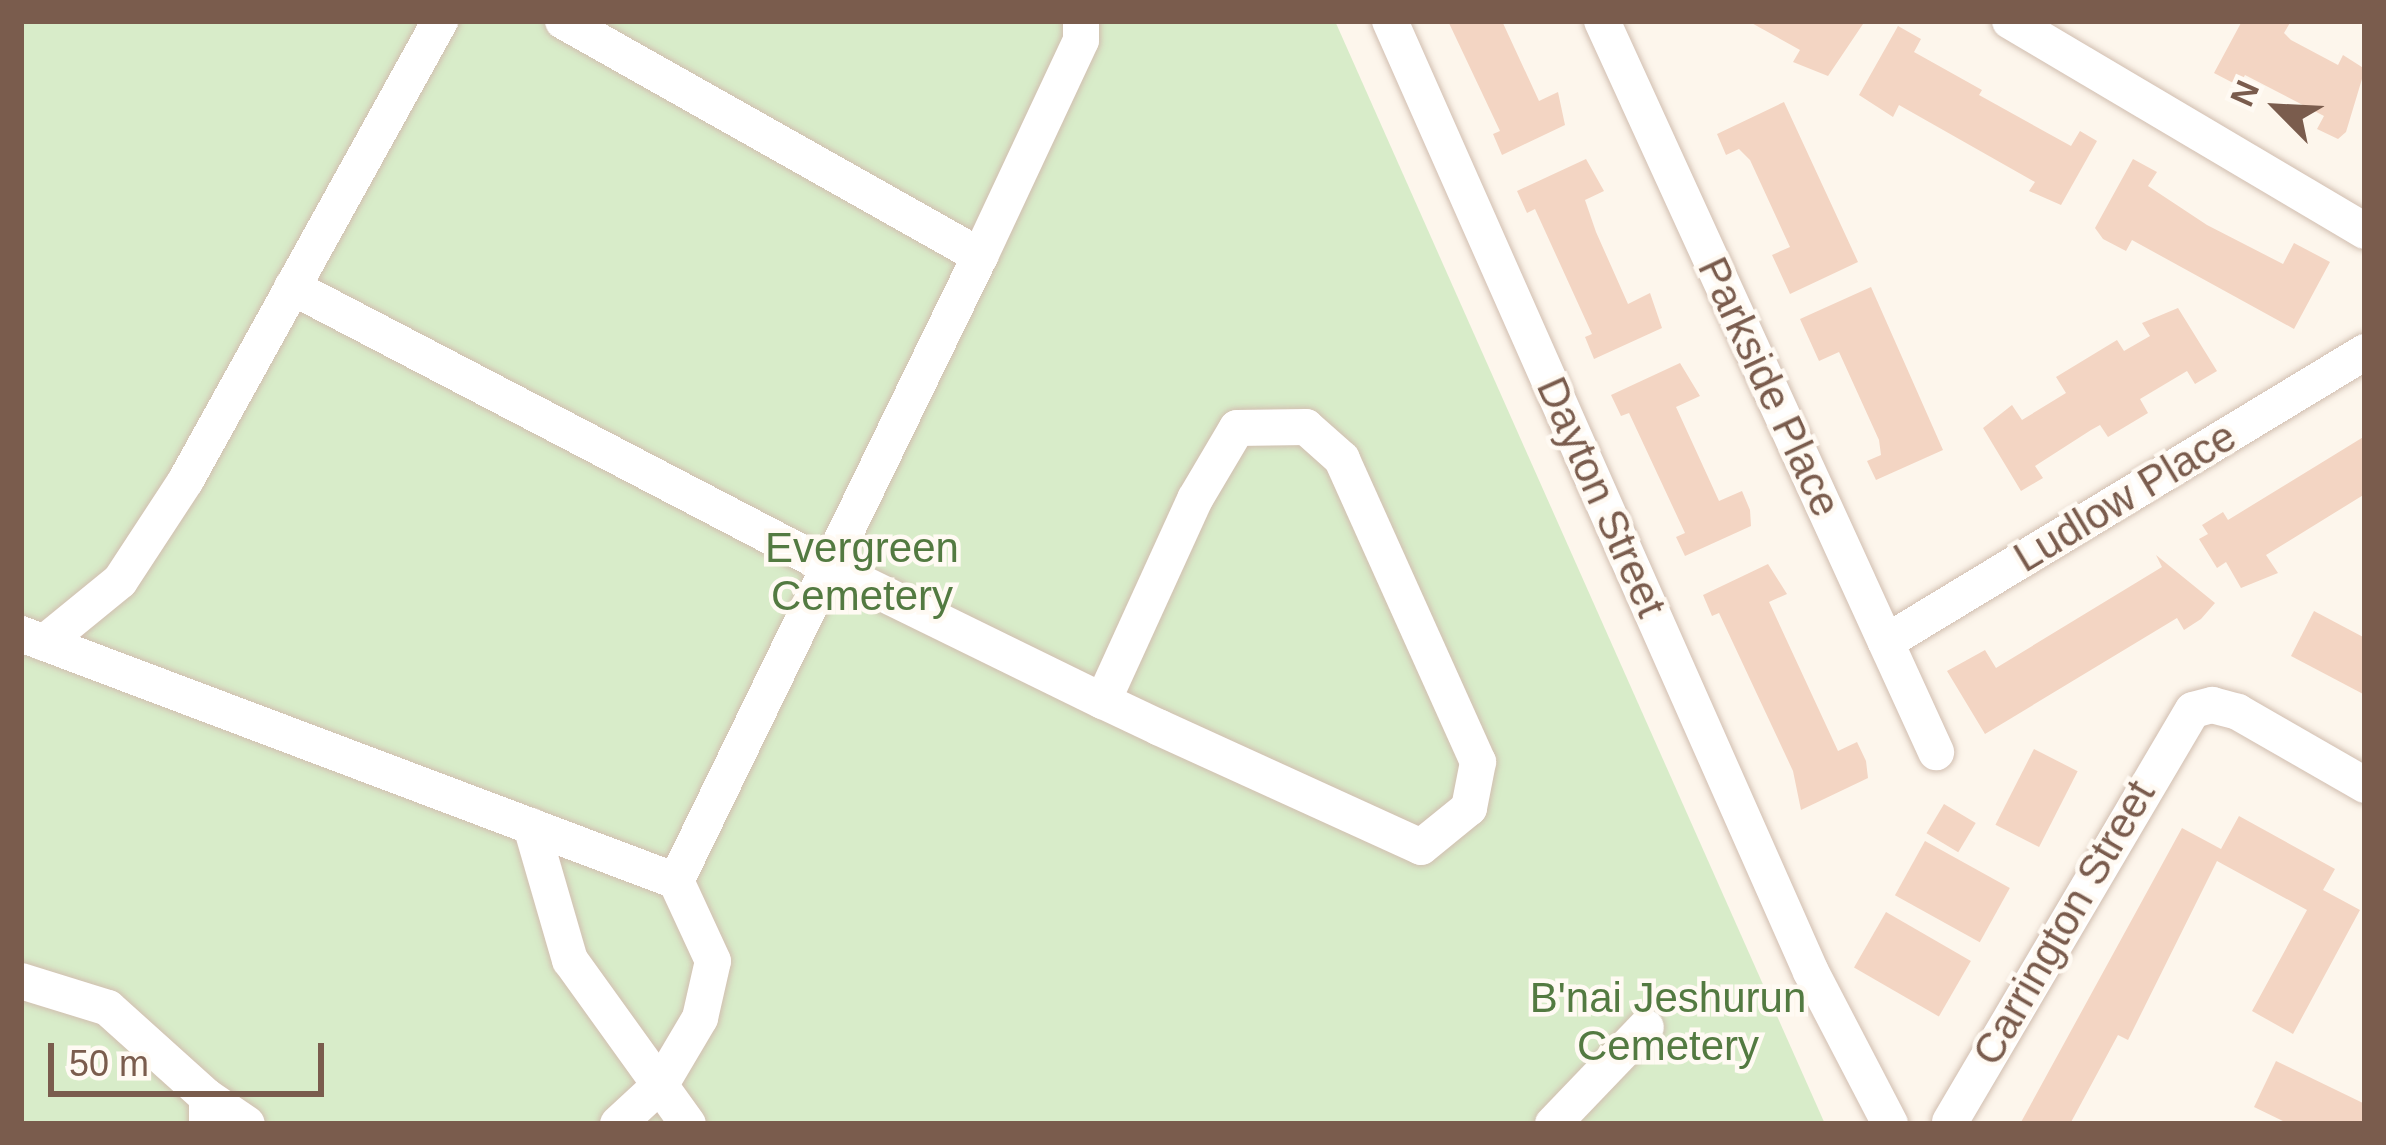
<!DOCTYPE html>
<html>
<head>
<meta charset="utf-8">
<style>
	body { margin:0 }
	#map { position:relative; width:2386px; height:1145px; overflow:hidden; background:#fdf6ec; font-family:Helvetica,sans-serif }
	div>[style] { position:absolute }
	.green>* { inset:0; background:#d8ecc9 }
	.building>* { inset:0; background:#f3d5c3; transform-origin:0 0 }
	.roads { filter:drop-shadow(0 0 3px #d1beb0) drop-shadow(0 0 3px #d1beb0) }
	.minor>* { height:36px; margin:-18px; padding:0 18px; transform-origin:18px; border-radius:18px; background:#fff }
	span { translate:-50% -50%; white-space:nowrap; text-align:center; line-height:1.15; -webkit-text-stroke:9px #fffaf3; paint-order:stroke }
	.street-label { font-size:42px; color:#7a5c4d }
	.park-label { font-size:42px; color:#537a41 }
	.frame { position:absolute; inset:0; border:24px solid #7a5c4d; pointer-events:none }
	.north { position:absolute; left:2218px; top:48px; width:120px; height:120px; -webkit-text-stroke:9px #fffaf3; paint-order:stroke; rotate:294deg; font-size:33px; font-weight:700; line-height:48px; text-align:center; color:#7a5c4d }
	.north::after { content:''; display:block; margin:auto; width:42px; height:54px; background:#7a5c4d; clip-path:polygon(50% 0,100% 100%,50% 72%,0 100%) }
	.scale { position:absolute; left:48px; top:1043px; width:276px; height:54px; box-sizing:border-box; border:6px solid #7a5c4d; border-top:0; padding-left:15px; font-size:36px; line-height:42px; white-space:nowrap; color:#7a5c4d; -webkit-text-stroke:9px #fffaf3; paint-order:stroke }
</style>
</head>
<body>
<div id="map">
	<div class="green">
		<i style="clip-path:polygon(21px 21px,1335px 21px,1825px 1124px,21px 1124px)"></i>
	</div>
	<div class="building">
		<i style="clip-path:polygon(1448px 21px,1502px 21px,1539px 101px,1558px 92px,1565px 125px,1502px 155px,1493px 134px,1500px 131px)"></i>
		<i style="clip-path:polygon(1748px 21px,1865px 21px,1828px 76px,1793px 62px,1800px 50px)"></i>
		<i style="clip-path:polygon(2242px 21px,2291px 21px,2284px 33px,2291px 40px,2338px 65px,2343px 55px,2365px 69px,2346px 132px,2338px 139px,2317px 129px,2324px 116px,2245px 75px,2239px 86px,2214px 73px)"></i>
		<i style="clip-path:polygon(1898px 26px,1921px 39px,1914px 52px,1982px 90px,1979px 95px,2071px 146px,2080px 131px,2097px 141px,2061px 205px,2029px 191px,2035px 182px,1899px 105px,1893px 117px,1859px 95px)"></i>
		<i style="clip-path:polygon(1784px 102px,1858px 262px,1790px 294px,1772px 255px,1790px 247px,1750px 160px,1739px 149px,1726px 155px,1717px 134px)"></i>
		<i style="clip-path:polygon(1586px 159px,1604px 191px,1585px 200px,1596px 232px,1628px 304px,1650px 293px,1662px 328px,1594px 359px,1585px 337px,1592px 334px,1535px 209px,1527px 213px,1517px 191px)"></i>
		<i style="clip-path:polygon(2133px 159px,2157px 172px,2148px 186px,2207px 225px,2283px 264px,2294px 243px,2330px 262px,2294px 329px,2132px 240px,2126px 251px,2103px 239px,2095px 228px)"></i>
		<i style="clip-path:polygon(1871px 287px,1943px 450px,1876px 480px,1867px 461px,1881px 455px,1879px 440px,1839px 352px,1819px 361px,1800px 319px)"></i>
		<i style="clip-path:polygon(2178px 308px,2217px 371px,2195px 384px,2187px 371px,2140px 399px,2148px 413px,2108px 437px,2100px 425px,2091px 430px,2035px 466px,2043px 478px,2021px 491px,1983px 428px,2012px 405px,2022px 420px,2066px 393px,2056px 377px,2117px 340px,2124px 351px,2150px 336px,2142px 323px)"></i>
		<i style="clip-path:polygon(1680px 363px,1700px 396px,1676px 407px,1719px 501px,1742px 491px,1750px 510px,1751px 526px,1685px 556px,1676px 537px,1685px 533px,1629px 413px,1621px 416px,1611px 395px)"></i>
		<i style="clip-path:polygon(2365px 436px,2365px 494px,2266px 555px,2278px 573px,2241px 588px,2226px 562px,2217px 568px,2199px 539px,2208px 534px,2202px 525px,2223px 512px,2228px 520px)"></i>
		<i style="clip-path:polygon(2156px 555px,2215px 603px,2201px 619px,2184px 630px,2177px 618px,1985px 734px,1947px 671px,1985px 650px,1996px 668px,2162px 567px)"></i>
		<i style="clip-path:polygon(1768px 564px,1787px 594px,1769px 602px,1838px 751px,1857px 742px,1866px 761px,1868px 778px,1801px 810px,1793px 771px,1719px 613px,1712px 616px,1703px 595px)"></i>
		<i style="clip-path:polygon(2314px 611px,2365px 638px,2365px 695px,2291px 656px)"></i>
		<i style="left:2034px;top:749px;width:49px;height:85px;rotate:27deg"></i>
		<i style="left:1944px;top:804px;width:37px;height:34px;rotate:31deg"></i>
		<i style="clip-path:polygon(2239px 816px,2335px 869px,2323px 890px,2360px 910px,2293px 1034px,2252px 1011px,2307px 910px,2217px 861px,2128px 1040px,2118px 1035px,2070px 1124px,2020px 1124px,2182px 828px,2221px 849px)"></i>
		<i style="left:1925px;top:841px;width:97px;height:62px;rotate:29deg"></i>
		<i style="left:1886px;top:912px;width:98px;height:64px;rotate:30deg"></i>
		<i style="clip-path:polygon(2276px 1061px,2365px 1104px,2365px 1124px,2289px 1124px,2254px 1107px)"></i>
	</div>
	<div class="roads">
		<div class="minor">
			<i style="left:563px;top:21px;width:479px;rotate:29.4deg"></i>
			<i style="left:1390px;top:21px;width:1040px;rotate:66.12deg"></i>
			<i style="left:1811px;top:972px;width:171px;rotate:62.5deg"></i>
			<i style="left:1602px;top:21px;width:804px;rotate:65.44deg"></i>
			<i style="left:2010px;top:21px;width:412px;rotate:30.6deg"></i>
			<i style="left:292px;top:287px;width:606px;rotate:27.54deg"></i>
			<i style="left:829px;top:567px;width:305px;rotate:26.1deg"></i>
			<i style="left:1103px;top:701px;width:61px;rotate:25.3deg"></i>
			<i style="left:1158px;top:727px;width:289px;rotate:24.5deg"></i>
			<i style="left:1421px;top:847px;width:62px;rotate:-39.1deg"></i>
			<i style="left:1469px;top:808px;width:47px;rotate:-78.9deg"></i>
			<i style="left:1478px;top:762px;width:332px;rotate:-114.2deg"></i>
			<i style="left:1342px;top:459px;width:48px;rotate:-138.4deg"></i>
			<i style="left:1306px;top:427px;width:69px;rotate:179.2deg"></i>
			<i style="left:1237px;top:428px;width:82px;rotate:120.6deg"></i>
			<i style="left:1195px;top:499px;width:222px;rotate:114.5deg"></i>
			<i style="left:21px;top:634px;width:700px;rotate:20.66deg"></i>
			<i style="left:676px;top:881px;width:695px;rotate:-64.06deg"></i>
			<i style="left:980px;top:256px;width:238px;rotate:-64.9deg"></i>
			<i style="left:1081px;top:40px;width:19px;rotate:-90deg"></i>
			<i style="left:1886px;top:642px;width:560px;rotate:-31.19deg"></i>
			<i style="left:44px;top:643px;width:98px;rotate:-39.2deg"></i>
			<i style="left:120px;top:581px;width:121px;rotate:-56.8deg"></i>
			<i style="left:186px;top:480px;width:525px;rotate:-61.04deg"></i>
			<i style="left:531px;top:826px;width:140px;rotate:73.8deg"></i>
			<i style="left:570px;top:960px;width:202px;rotate:54.3deg"></i>
			<i style="left:21px;top:981px;width:91px;rotate:17.2deg"></i>
			<i style="left:108px;top:1008px;width:133px;rotate:42deg"></i>
			<i style="left:1950px;top:1122px;width:478px;rotate:-59.5deg"></i>
			<i style="left:2193px;top:710px;width:20px;rotate:-15deg"></i>
			<i style="left:2212px;top:705px;width:27px;rotate:15deg"></i>
			<i style="left:2238px;top:712px;width:146px;rotate:29.9deg"></i>
			<i style="left:207px;top:1124px;width:27px;rotate:-90deg"></i>
			<i style="left:207px;top:1097px;width:48px;rotate:34deg"></i>
			<i style="left:618px;top:1124px;width:59px;rotate:-42.9deg"></i>
			<i style="left:661px;top:1084px;width:77px;rotate:-59.4deg"></i>
			<i style="left:700px;top:1018px;width:58px;rotate:-77.2deg"></i>
			<i style="left:713px;top:961px;width:88px;rotate:-114.8deg"></i>
			<i style="left:1553px;top:1124px;width:134px;rotate:-46.2deg"></i>
		</div>
	</div>
	<div class="street-label">
		<span style="left:1769px;top:387px;rotate:65deg">Parkside Place</span>
		<span style="left:1601px;top:497px;rotate:66deg">Dayton Street</span>
		<span style="left:2125px;top:497px;rotate:-31deg">Ludlow Place</span>
		<span style="left:2064px;top:923px;rotate:-60deg">Carrington Street</span>
	</div>
	<div class="park-label">
		<span style="left:862px;top:572px">Evergreen<br>Cemetery</span>
		<span style="left:1668px;top:1022px">B'nai Jeshurun<br>Cemetery</span>
	</div>
	<div class="frame"></div>
	<div class="north">N</div>
	<div class="scale">50 m</div>
</div>
</body>
</html>
